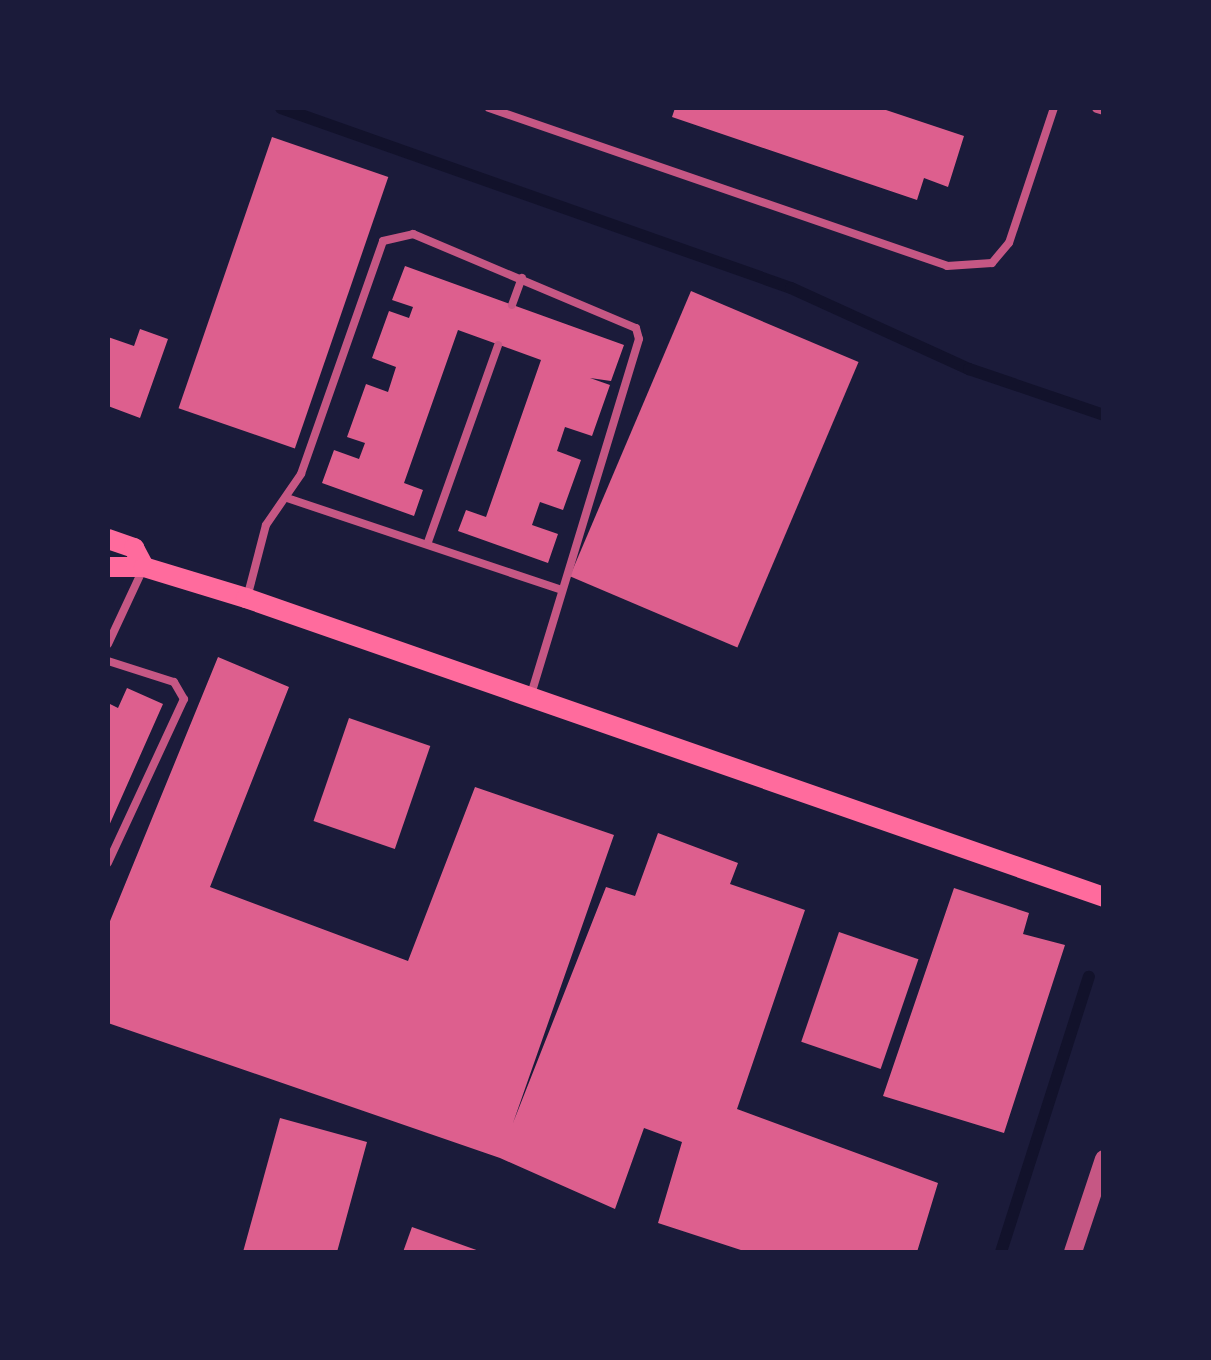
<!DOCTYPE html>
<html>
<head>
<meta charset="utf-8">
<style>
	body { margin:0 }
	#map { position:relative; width:1211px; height:1360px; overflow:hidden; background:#1b1b3a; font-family:"Archivo Narrow",sans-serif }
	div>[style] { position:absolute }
	.stream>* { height:12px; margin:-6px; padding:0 6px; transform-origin:6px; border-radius:6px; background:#12122b }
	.building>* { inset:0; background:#dd5f8e; transform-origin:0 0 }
	.service>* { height:8px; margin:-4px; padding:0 4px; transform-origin:4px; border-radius:4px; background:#c65784 }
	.minor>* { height:10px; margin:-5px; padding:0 5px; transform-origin:5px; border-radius:5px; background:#c65784 }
	.tertiary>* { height:18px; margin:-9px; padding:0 9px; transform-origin:9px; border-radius:9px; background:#c65784 }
	.secondary>* { height:20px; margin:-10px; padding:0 10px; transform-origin:10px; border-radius:10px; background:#ff6b9d }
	span { translate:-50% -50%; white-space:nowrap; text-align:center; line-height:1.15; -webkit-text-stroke:8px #1b1b3a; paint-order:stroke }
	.frame { position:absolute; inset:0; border:110px solid #1b1b3a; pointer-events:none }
</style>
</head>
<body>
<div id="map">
	<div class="stream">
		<i style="left:281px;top:108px;width:541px;rotate:19.44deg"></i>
		<i style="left:791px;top:288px;width:196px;rotate:24.5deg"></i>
		<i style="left:969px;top:369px;width:143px;rotate:18.8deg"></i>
		<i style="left:1001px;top:1252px;width:289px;rotate:-72.3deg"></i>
	</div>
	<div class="building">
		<i style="clip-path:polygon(675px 108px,880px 108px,964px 136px,948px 187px,924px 178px,917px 200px,672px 117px)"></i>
		<i style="left:272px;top:137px;width:123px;height:287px;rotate:19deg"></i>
		<i style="clip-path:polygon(405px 266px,624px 345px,611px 381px,590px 378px,610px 385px,592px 436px,565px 427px,557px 451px,581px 460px,563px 510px,540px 502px,532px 525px,558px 534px,548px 563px,458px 531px,466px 510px,486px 517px,541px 360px,458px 330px,404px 483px,423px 490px,414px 516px,322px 483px,334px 450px,359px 459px,365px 443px,347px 437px,366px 384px,388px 392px,396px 367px,372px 358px,389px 311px,409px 318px,413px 307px,392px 300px)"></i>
		<i style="left:691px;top:291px;width:182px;height:310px;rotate:23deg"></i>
		<i style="clip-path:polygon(140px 329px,168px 339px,140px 418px,108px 406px,108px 337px,134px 346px)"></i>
		<i style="clip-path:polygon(218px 657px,289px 687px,210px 887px,408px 961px,475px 787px,614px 835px,513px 1123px,606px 887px,635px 896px,658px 833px,738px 863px,730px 884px,805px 910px,737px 1109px,938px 1183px,917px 1252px,747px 1252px,658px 1223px,682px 1142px,644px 1128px,615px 1209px,500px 1158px,108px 1023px,108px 926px)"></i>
		<i style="clip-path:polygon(127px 688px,163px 704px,108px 828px,108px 703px,118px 708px)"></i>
		<i style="left:349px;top:718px;width:86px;height:109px;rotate:19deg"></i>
		<i style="clip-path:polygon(954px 888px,1029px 913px,1023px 934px,1065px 945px,1004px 1133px,883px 1096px)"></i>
		<i style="left:839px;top:932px;width:84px;height:116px;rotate:19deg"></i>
		<i style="clip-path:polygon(280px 1118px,367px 1142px,337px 1252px,243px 1252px)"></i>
		<i style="clip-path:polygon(412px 1227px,482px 1252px,403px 1252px)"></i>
	</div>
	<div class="service">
		<i style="left:489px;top:108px;width:484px;rotate:19deg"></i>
		<i style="left:947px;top:266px;width:45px;rotate:-3.8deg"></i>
		<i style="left:992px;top:263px;width:26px;rotate:-50deg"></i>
		<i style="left:1009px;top:243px;width:142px;rotate:-71.6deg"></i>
		<i style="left:512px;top:305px;width:29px;rotate:-70deg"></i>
		<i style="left:287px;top:498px;width:290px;rotate:18.5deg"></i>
		<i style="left:428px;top:542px;width:209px;rotate:-70.4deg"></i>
		<i style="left:248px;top:594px;width:71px;rotate:-75.4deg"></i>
		<i style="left:266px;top:525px;width:62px;rotate:-55.5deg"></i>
		<i style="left:301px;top:474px;width:247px;rotate:-70.6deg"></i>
		<i style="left:383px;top:241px;width:31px;rotate:-13deg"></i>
		<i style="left:413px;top:234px;width:242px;rotate:22.9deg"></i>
		<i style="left:636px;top:328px;width:11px;rotate:75deg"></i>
		<i style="left:639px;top:339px;width:371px;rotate:106.9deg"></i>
		<i style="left:108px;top:644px;width:81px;rotate:-65deg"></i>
		<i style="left:108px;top:661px;width:69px;rotate:17.7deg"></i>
		<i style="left:174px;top:682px;width:20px;rotate:60deg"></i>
		<i style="left:184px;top:699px;width:181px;rotate:114.9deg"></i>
	</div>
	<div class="minor">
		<i style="left:1097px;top:108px;width:7px;rotate:16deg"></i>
	</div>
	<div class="tertiary">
		<i style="left:1073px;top:1252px;width:98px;rotate:-71.6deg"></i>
	</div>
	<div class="secondary">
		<i style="left:108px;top:539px;width:28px;rotate:19deg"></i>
		<i style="left:134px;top:548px;width:21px;rotate:62deg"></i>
		<i style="left:108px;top:567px;width:36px"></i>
		<i style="left:144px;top:567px;width:107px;rotate:16.9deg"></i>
		<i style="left:246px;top:598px;width:909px;rotate:19.21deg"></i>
	</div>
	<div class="frame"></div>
</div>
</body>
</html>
